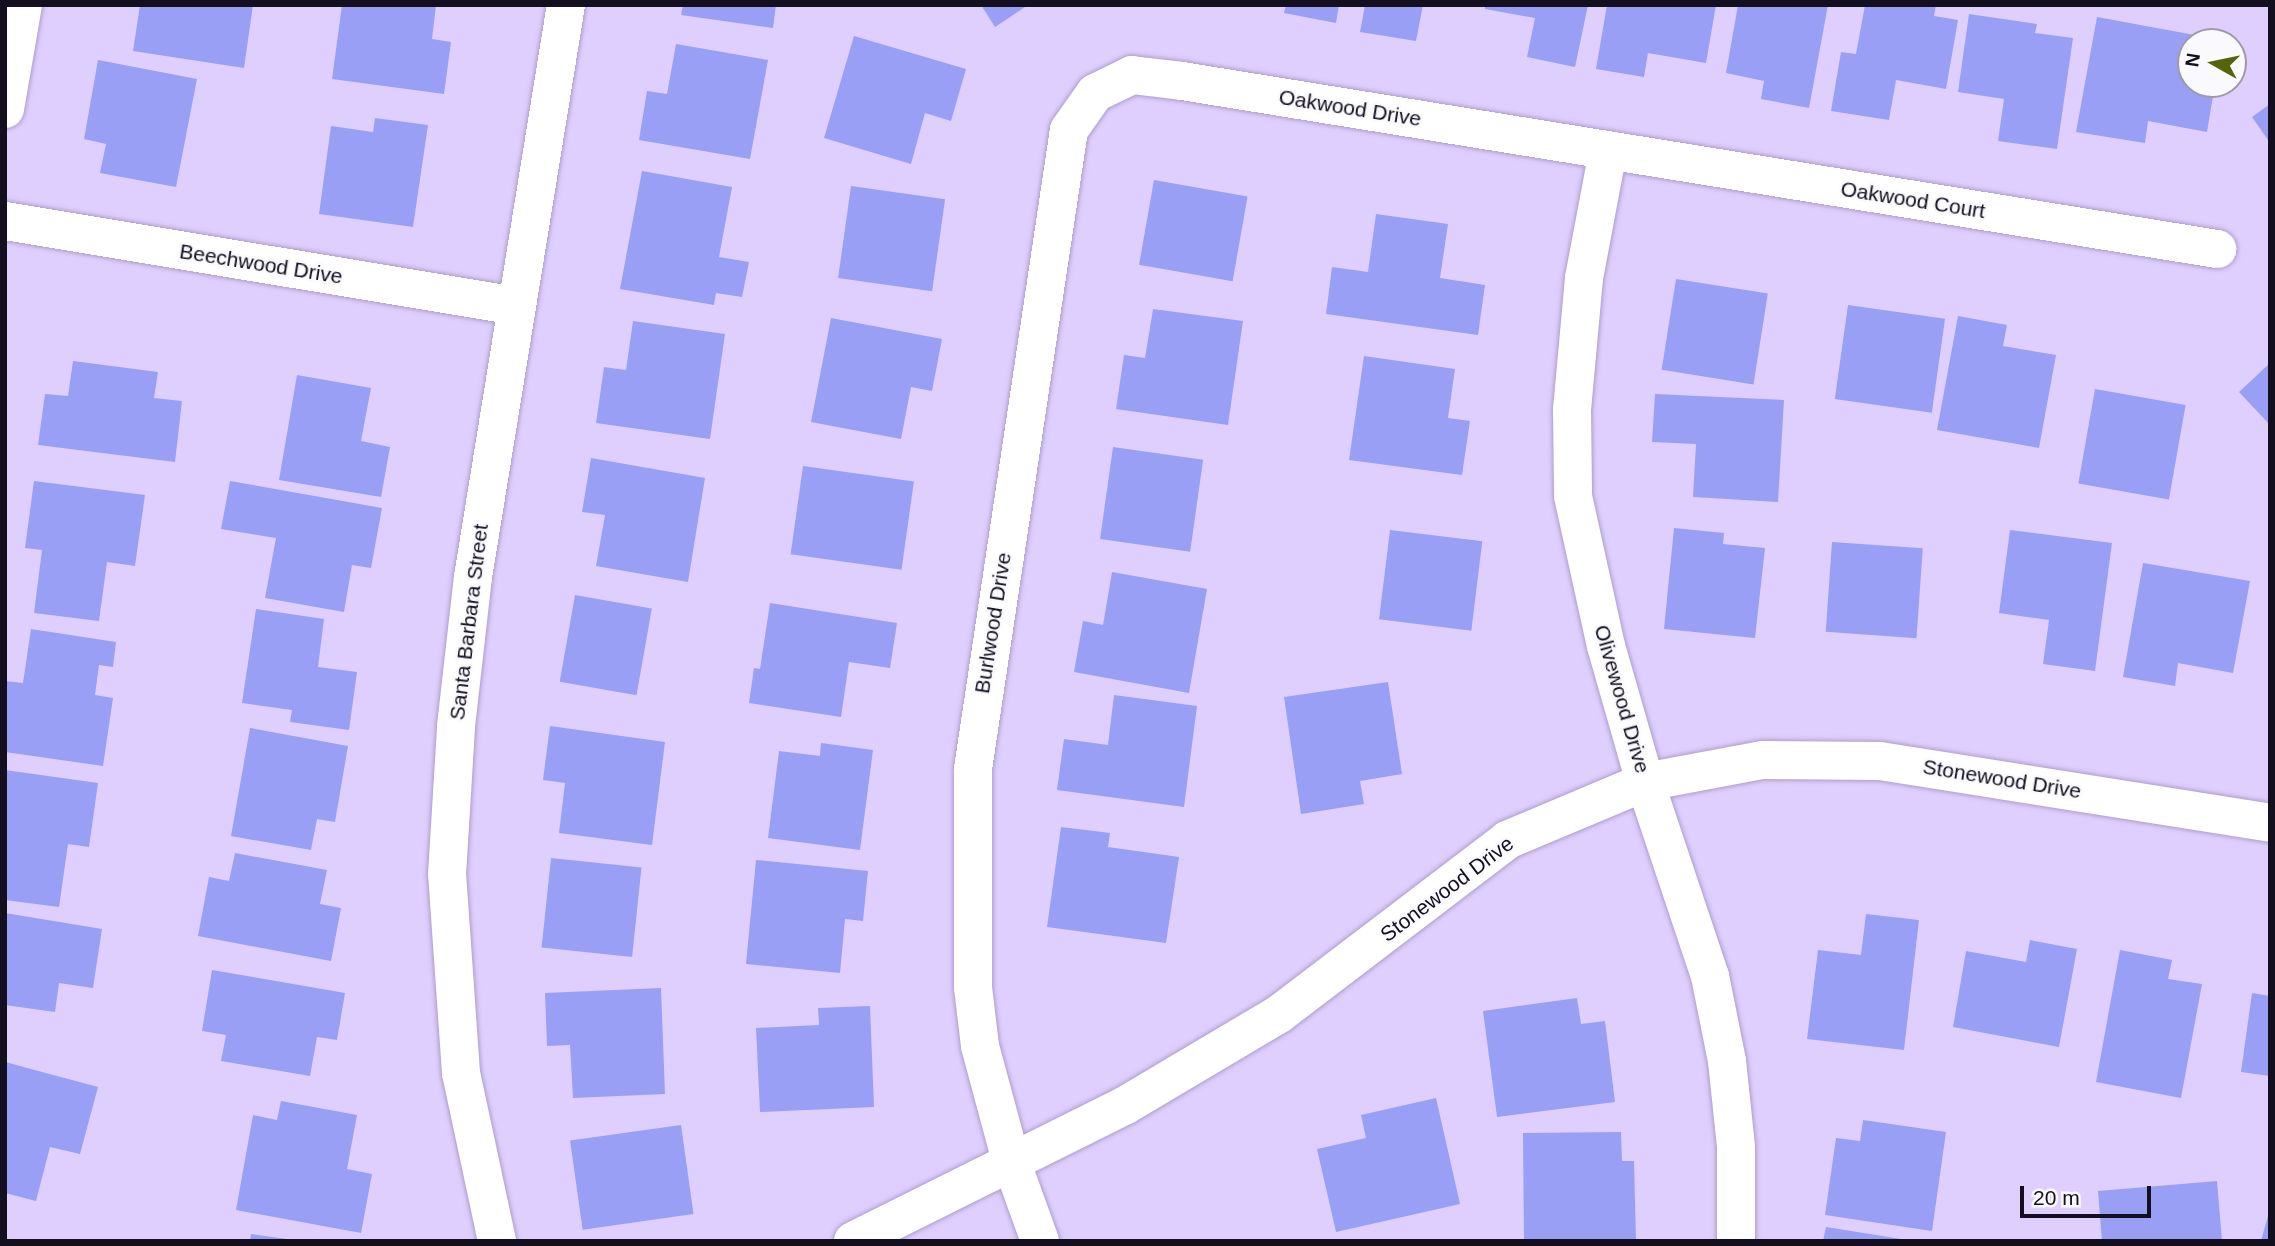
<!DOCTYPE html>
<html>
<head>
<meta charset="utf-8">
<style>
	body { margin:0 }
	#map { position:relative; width:2275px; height:1246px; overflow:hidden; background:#dfcfff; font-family:Helvetica,sans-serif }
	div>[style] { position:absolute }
	.building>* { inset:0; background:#999ff5; transform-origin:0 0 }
	.roads { filter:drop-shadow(0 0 2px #ad9ecb) drop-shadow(0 0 2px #ad9ecb) }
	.street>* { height:38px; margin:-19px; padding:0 19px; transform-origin:19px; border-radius:19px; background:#fff }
	.secondary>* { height:38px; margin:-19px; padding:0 19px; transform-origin:19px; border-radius:19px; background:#fff }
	span { translate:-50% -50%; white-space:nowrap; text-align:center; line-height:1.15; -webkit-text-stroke:5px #faf9fd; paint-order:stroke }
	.street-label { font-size:21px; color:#140f1f }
	.frame { position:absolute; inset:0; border:7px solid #140f1f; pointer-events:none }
	.north { position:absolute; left:2177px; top:28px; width:70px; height:70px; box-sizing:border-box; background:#faf9fd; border:2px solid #9e9ba4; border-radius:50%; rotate:279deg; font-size:19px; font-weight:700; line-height:28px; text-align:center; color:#140f1f }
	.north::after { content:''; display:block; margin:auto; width:24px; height:32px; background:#56650c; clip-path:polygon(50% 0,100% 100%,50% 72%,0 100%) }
	.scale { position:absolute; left:2020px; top:1186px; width:131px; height:32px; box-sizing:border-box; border:4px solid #140f1f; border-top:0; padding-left:9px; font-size:21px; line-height:24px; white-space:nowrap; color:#140f1f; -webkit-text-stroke:5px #faf9fd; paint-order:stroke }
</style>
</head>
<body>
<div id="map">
	<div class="building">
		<i style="clip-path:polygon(140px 5px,253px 5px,244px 68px,133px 51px)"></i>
		<i style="clip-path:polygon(342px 5px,436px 5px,432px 39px,451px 42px,444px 94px,332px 79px)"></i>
		<i style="clip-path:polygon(683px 5px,776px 5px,773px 28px,681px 15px)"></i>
		<i style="clip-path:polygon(981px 5px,1028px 5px,995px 27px)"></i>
		<i style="clip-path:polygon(1286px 5px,1339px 5px,1336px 23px,1284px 13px)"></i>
		<i style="clip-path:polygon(1365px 5px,1423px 5px,1416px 41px,1360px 32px)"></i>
		<i style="clip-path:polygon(1485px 5px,1588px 5px,1575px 67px,1527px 57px,1535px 18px,1485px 9px)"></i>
		<i style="clip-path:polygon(1607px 5px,1716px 5px,1706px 63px,1648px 53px,1644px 77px,1596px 69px)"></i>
		<i style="clip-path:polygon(1738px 5px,1828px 5px,1809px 108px,1761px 99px,1764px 81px,1726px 73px)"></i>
		<i style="clip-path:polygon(1865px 5px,1936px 5px,1934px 16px,1958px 20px,1946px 89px,1896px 80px,1889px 120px,1831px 111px,1841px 52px,1856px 54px)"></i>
		<i style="clip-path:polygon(1969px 14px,2037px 24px,2035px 33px,2073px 38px,2057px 149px,1998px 141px,2004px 99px,1958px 92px)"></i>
		<i style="clip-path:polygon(2097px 17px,2200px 36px,2199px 42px,2191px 42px,2191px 84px,2215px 84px,2207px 132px,2148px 121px,2145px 143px,2076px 132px)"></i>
		<i style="clip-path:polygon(854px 36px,966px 69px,951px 121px,925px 113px,911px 164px,824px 138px)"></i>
		<i style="clip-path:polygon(676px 44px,768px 60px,750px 159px,639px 140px,647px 91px,667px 94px)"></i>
		<i style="clip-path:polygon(98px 60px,197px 79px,176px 187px,100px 173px,106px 144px,84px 139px)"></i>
		<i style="clip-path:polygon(2270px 104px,2270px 143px,2252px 117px)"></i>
		<i style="clip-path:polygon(375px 118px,428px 125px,413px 227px,319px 214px,331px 126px,373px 132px)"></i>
		<i style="clip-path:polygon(642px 171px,732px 187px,719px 257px,749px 262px,742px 297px,716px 293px,714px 305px,620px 289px)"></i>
		<i style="left:1154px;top:180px;width:95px;height:86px;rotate:10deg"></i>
		<i style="left:851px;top:186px;width:95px;height:93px;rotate:8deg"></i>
		<i style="clip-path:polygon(1376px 214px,1448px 224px,1440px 278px,1485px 285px,1478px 335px,1326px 314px,1332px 267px,1368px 272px)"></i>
		<i style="left:1676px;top:279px;width:93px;height:92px;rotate:9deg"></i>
		<i style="left:1848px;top:305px;width:98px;height:95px;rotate:8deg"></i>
		<i style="clip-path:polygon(1153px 309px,1243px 321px,1228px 425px,1116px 409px,1124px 355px,1145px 358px)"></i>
		<i style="clip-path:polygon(1958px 316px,2007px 325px,2003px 346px,2056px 355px,2039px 448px,1937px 430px)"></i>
		<i style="clip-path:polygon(831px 318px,942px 339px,932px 391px,911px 387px,901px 439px,811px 422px)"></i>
		<i style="clip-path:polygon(633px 321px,725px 334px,710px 439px,596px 423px,604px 367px,626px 370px)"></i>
		<i style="clip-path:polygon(1364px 356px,1455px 369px,1448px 418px,1470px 421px,1462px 475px,1349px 460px)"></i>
		<i style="clip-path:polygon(73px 361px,158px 372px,154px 398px,182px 401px,175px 462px,38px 445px,45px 394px,68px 396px)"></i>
		<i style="clip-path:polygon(2270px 363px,2270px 425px,2239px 392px)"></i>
		<i style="clip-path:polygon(297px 375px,371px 388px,361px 441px,390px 447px,381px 497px,279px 480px)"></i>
		<i style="left:2095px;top:389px;width:92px;height:96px;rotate:10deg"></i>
		<i style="clip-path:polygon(1655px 394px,1784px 400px,1778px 502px,1693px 497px,1696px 444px,1652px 442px)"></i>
		<i style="left:1113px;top:447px;width:91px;height:93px;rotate:8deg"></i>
		<i style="clip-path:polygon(591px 458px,705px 478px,688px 582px,596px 566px,605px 515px,582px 512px)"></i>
		<i style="left:803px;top:466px;width:112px;height:89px;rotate:8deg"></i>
		<i style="clip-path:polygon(34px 481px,145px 495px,135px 566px,107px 562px,99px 621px,34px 613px,42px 550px,25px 548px)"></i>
		<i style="clip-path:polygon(230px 481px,382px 508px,371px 568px,352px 565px,344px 612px,265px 598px,276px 538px,221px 529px)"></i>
		<i style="clip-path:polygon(1674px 528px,1724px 533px,1723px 544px,1765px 548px,1755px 638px,1664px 629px)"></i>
		<i style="left:1390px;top:530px;width:93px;height:90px;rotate:7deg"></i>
		<i style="clip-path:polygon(2010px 530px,2112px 543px,2095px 671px,2043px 664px,2049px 620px,1999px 613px)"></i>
		<i style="left:1832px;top:542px;width:91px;height:90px;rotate:4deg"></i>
		<i style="clip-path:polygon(2143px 563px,2250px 581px,2233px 673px,2178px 663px,2175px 686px,2123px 677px)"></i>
		<i style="clip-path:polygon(1112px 572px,1207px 589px,1189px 693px,1074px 672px,1083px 621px,1103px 625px)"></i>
		<i style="left:575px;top:595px;width:78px;height:88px;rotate:10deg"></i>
		<i style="clip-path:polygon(770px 603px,897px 623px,890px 668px,849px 662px,841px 717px,749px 703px,754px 668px,760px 669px)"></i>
		<i style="clip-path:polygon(256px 609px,324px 619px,318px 667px,357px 672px,349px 730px,290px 722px,292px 710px,242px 703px)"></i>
		<i style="clip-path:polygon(31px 629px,116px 642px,113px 667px,99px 665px,95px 695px,113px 698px,103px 766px,5px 752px,5px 681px,23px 683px)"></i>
		<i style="clip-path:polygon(1388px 682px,1402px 774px,1360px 781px,1364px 804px,1301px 814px,1284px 697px)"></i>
		<i style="clip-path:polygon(1114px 695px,1197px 706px,1184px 807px,1057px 790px,1064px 739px,1108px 745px)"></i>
		<i style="clip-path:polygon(550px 726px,665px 742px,652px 845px,559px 833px,565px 783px,543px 780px)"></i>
		<i style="clip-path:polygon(250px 728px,348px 746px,335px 822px,317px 819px,311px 850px,231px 836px)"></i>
		<i style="clip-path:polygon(821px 743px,873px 750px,860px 850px,768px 838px,779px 751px,820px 756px)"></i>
		<i style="clip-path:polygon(5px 770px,98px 783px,89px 847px,68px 844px,59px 907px,5px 900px)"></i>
		<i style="clip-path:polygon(1061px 827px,1110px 833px,1108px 847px,1179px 857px,1166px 943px,1047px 927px)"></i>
		<i style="clip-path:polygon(235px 853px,327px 870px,320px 904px,341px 908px,331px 961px,198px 936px,209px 877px,229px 881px)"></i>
		<i style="left:551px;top:858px;width:91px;height:90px;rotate:6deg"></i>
		<i style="clip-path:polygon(756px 860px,868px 871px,863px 921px,845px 919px,840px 973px,746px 964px)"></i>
		<i style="clip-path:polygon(5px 913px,102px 929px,93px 988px,59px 983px,55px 1012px,5px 1005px)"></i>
		<i style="clip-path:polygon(1866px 914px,1919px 920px,1904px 1050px,1807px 1039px,1818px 950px,1861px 955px)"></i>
		<i style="clip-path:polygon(2030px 940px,2077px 949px,2059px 1047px,1953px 1027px,1966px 951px,2026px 962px)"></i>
		<i style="clip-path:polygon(2120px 950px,2172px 960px,2168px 979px,2202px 984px,2181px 1098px,2096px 1082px)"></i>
		<i style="clip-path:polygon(212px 970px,345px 993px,337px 1040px,317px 1037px,310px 1076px,221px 1061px,226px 1035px,202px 1031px)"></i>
		<i style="clip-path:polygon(661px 988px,665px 1094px,573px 1098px,570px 1045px,547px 1046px,545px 993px)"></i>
		<i style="clip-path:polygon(2252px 993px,2270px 996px,2270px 1076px,2241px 1072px)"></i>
		<i style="clip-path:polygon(1577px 998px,1581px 1024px,1605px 1021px,1615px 1102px,1497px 1117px,1483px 1011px)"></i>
		<i style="clip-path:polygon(870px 1006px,874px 1107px,760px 1112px,756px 1028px,819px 1025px,818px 1008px)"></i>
		<i style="clip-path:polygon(5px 1062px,98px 1087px,80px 1154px,50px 1147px,36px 1201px,5px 1193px)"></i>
		<i style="clip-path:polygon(1436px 1098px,1460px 1204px,1336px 1232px,1317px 1149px,1366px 1138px,1361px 1115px)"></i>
		<i style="clip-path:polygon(281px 1101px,357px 1115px,347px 1169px,372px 1174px,361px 1233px,236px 1210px,253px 1115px,277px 1120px)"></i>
		<i style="clip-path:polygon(1863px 1120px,1946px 1132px,1932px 1231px,1825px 1215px,1836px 1138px,1860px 1141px)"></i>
		<i style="left:681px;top:1125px;width:90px;height:112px;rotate:82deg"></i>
		<i style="clip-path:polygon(1621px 1132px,1622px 1161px,1634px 1161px,1636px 1241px,1524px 1241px,1523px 1133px)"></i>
		<i style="clip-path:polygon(2217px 1181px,2222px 1241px,2102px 1241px,2098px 1191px)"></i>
		<i style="clip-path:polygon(2269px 1212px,2270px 1241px,2261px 1241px)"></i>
		<i style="clip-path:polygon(1826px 1227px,1901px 1239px,1900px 1241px,1823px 1241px)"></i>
		<i style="clip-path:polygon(251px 1234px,287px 1239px,287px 1241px,250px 1241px)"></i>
	</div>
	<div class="roads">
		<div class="street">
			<i style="left:5px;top:109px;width:106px;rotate:-80.2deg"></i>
			<i style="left:1608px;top:151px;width:129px;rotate:100.7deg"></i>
			<i style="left:1584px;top:278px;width:132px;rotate:95.2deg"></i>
			<i style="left:1572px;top:409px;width:87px;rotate:89.3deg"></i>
			<i style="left:1573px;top:496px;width:154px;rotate:77.6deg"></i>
			<i style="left:1606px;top:646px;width:141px;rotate:74deg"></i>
			<i style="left:1645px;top:782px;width:205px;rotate:71.5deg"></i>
			<i style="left:1710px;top:976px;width:87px;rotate:78.7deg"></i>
			<i style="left:1727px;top:1061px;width:86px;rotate:84deg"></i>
			<i style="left:1736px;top:1147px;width:94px;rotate:90deg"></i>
			<i style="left:5px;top:221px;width:519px;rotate:9.43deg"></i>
			<i style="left:497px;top:1241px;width:172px;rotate:-102.1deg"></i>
			<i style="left:461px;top:1073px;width:198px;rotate:-94deg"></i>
			<i style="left:447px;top:875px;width:149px;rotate:-86.5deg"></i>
			<i style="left:456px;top:726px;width:150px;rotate:-83.5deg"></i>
			<i style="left:473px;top:577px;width:580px;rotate:-80.77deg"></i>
			<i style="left:1040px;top:1241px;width:85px;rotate:-109.9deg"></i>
			<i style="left:1011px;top:1161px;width:119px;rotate:-105.1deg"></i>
			<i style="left:980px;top:1046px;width:59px;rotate:-96.8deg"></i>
			<i style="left:973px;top:987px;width:218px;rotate:-90deg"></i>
			<i style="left:973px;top:769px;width:646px;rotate:-81.46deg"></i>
			<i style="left:1069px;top:130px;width:45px;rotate:-54.9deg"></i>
			<i style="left:1095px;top:93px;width:41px;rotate:-25.9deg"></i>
			<i style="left:1132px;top:75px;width:50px;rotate:6.8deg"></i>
			<i style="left:1182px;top:81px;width:1049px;rotate:9.22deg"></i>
		</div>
		<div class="secondary">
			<i style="left:853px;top:1241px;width:305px;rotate:-26.5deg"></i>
			<i style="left:1126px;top:1105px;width:178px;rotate:-30.7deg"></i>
			<i style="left:1279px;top:1014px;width:287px;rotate:-37.3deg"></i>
			<i style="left:1507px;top:840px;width:150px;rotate:-22.8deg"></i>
			<i style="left:1645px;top:782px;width:120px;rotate:-10.6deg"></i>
			<i style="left:1763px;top:760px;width:117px;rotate:0.5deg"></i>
			<i style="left:1880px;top:761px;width:395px;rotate:9deg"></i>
		</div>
	</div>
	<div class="street-label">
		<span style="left:1350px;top:108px;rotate:9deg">Oakwood Drive</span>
		<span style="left:1913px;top:200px;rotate:9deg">Oakwood Court</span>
		<span style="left:261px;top:264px;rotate:9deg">Beechwood Drive</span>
		<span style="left:469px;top:622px;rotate:-83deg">Santa Barbara Street</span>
		<span style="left:993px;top:623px;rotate:-81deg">Burlwood Drive</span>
		<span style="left:1622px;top:699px;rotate:74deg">Olivewood Drive</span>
		<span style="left:2002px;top:779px;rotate:9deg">Stonewood Drive</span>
		<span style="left:1447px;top:889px;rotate:-37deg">Stonewood Drive</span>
	</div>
	<div class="frame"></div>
	<div class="north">N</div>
	<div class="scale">20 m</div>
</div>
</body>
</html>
